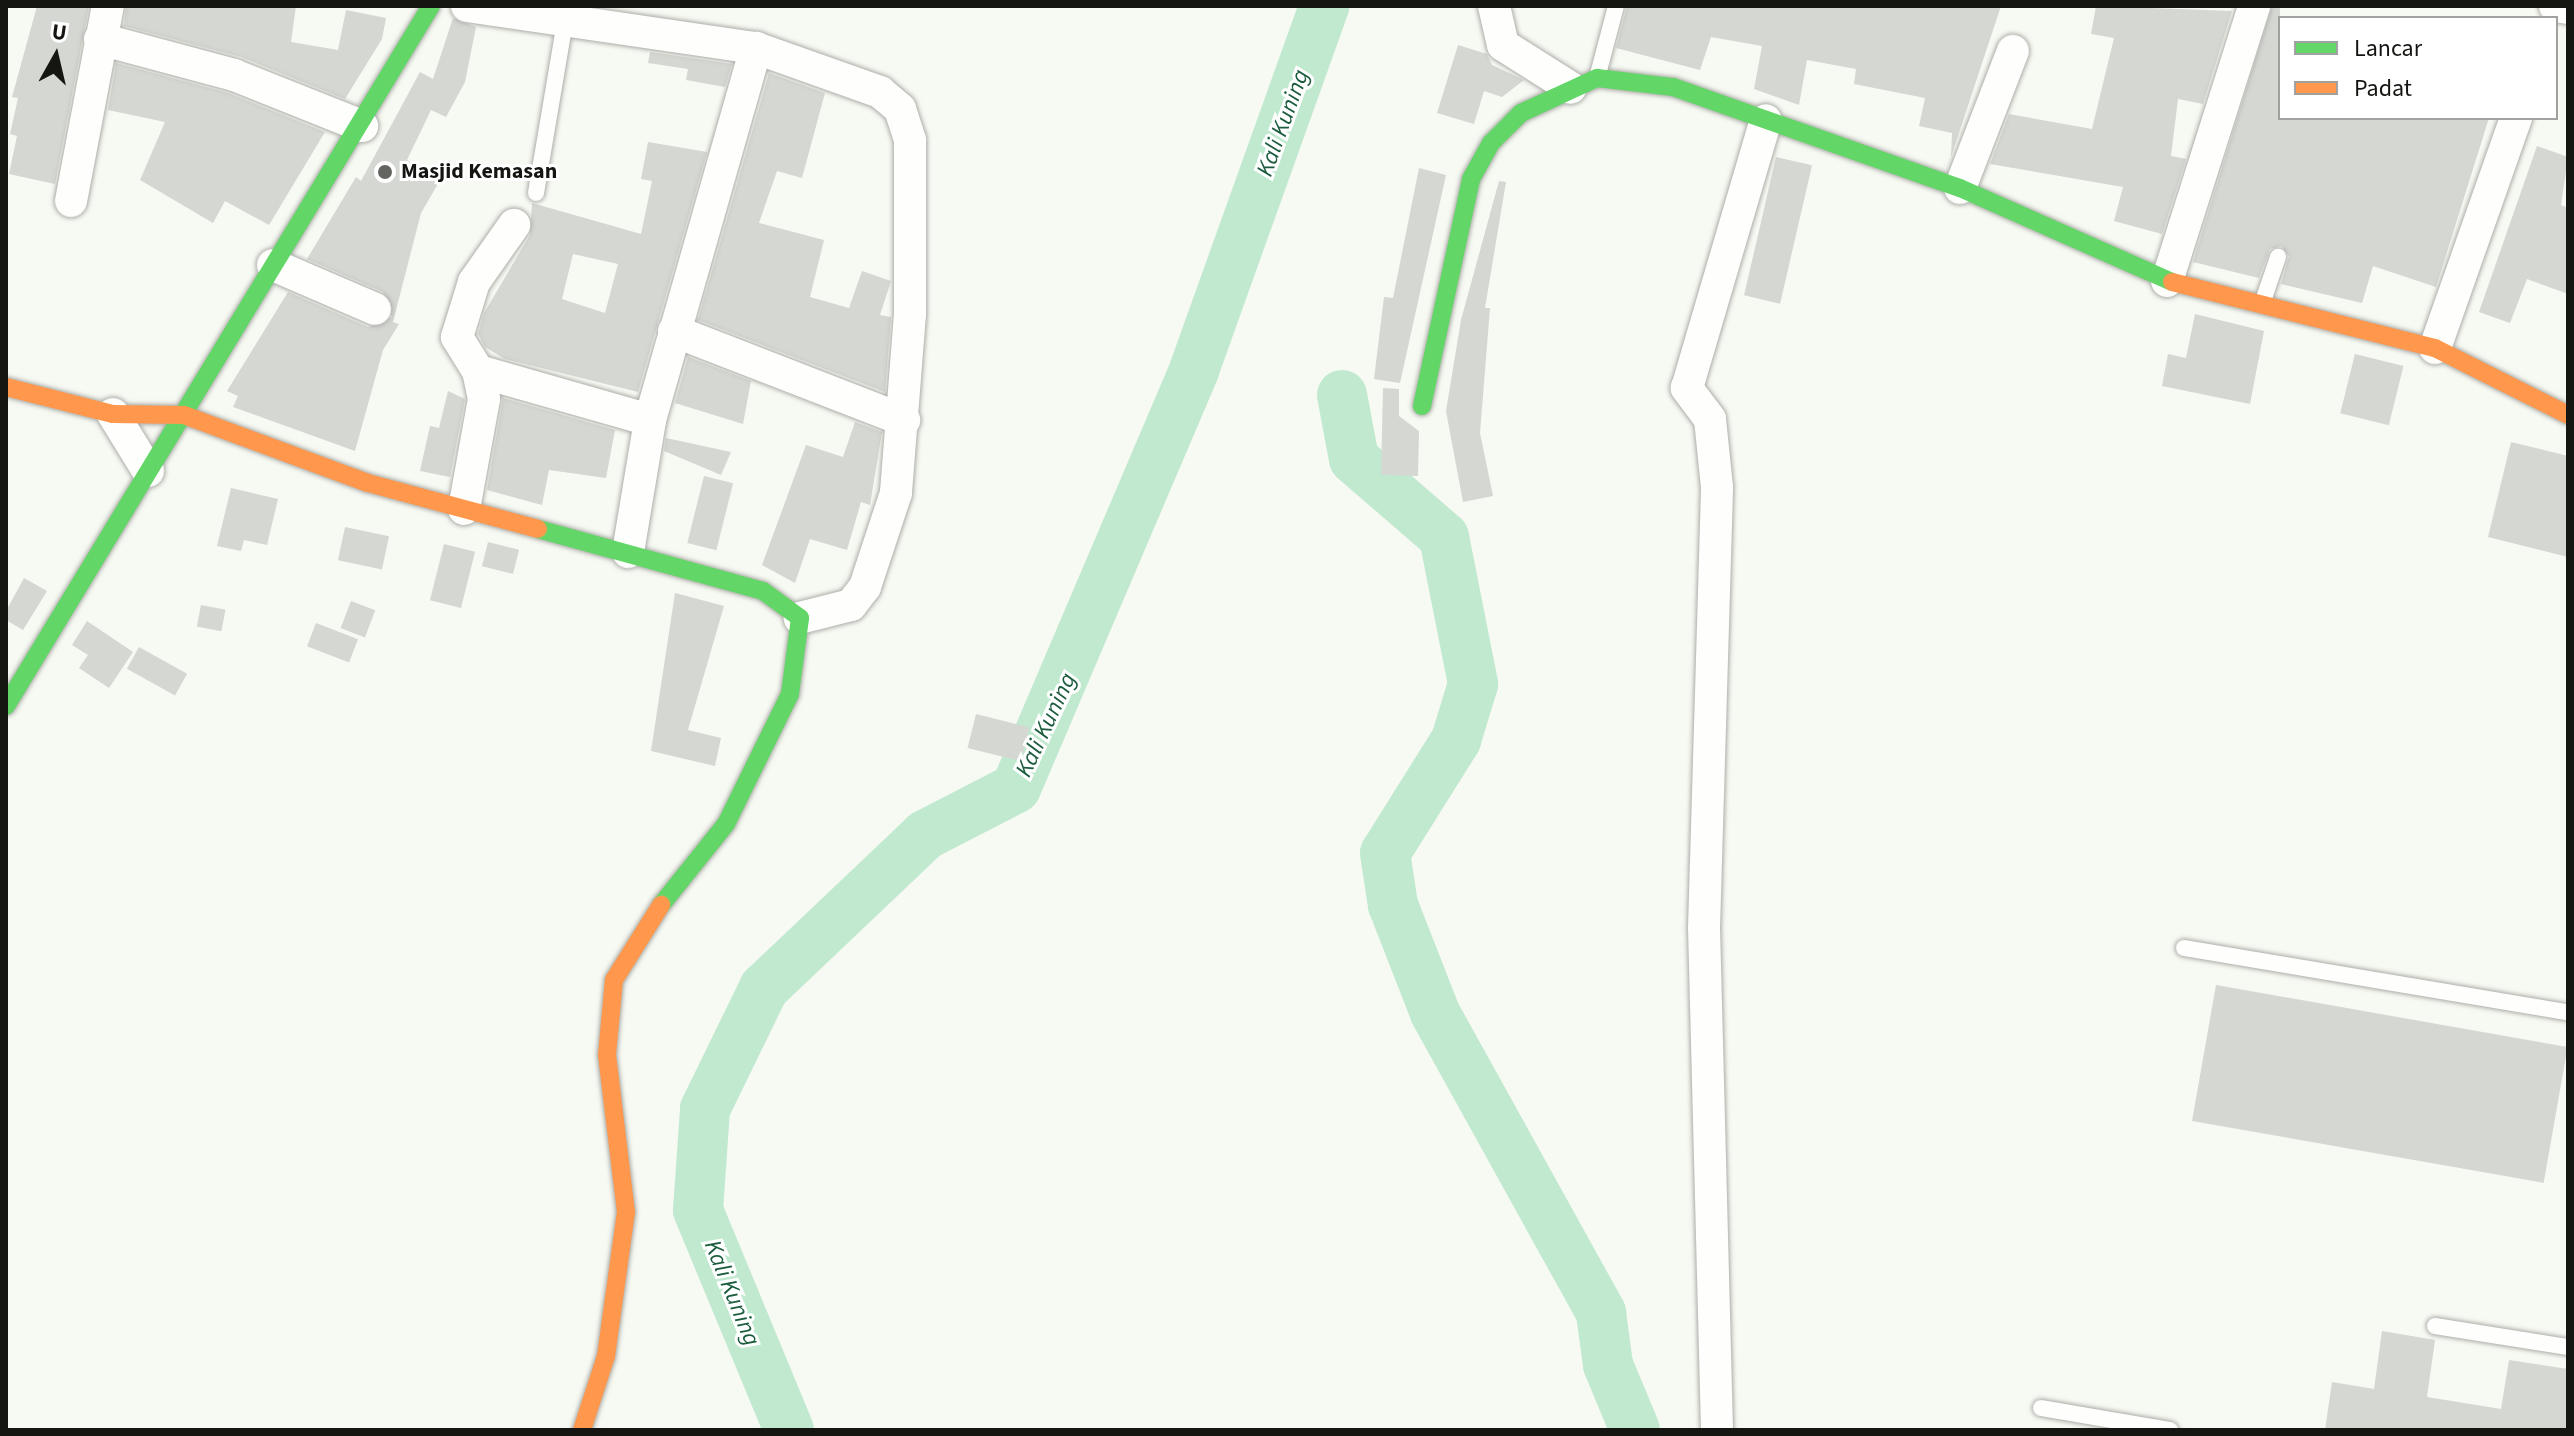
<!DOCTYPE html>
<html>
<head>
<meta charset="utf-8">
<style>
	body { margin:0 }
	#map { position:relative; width:2574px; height:1436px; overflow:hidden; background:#f7f9f3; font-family:"Source Sans 3",sans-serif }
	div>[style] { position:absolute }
	.river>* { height:50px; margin:-25px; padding:0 25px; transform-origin:25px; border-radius:25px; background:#c0e9cf }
	.building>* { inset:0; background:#d4d7d2; transform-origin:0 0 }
	.roads { filter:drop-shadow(0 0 2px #adaea9) drop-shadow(0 0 2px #adaea9) }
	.lane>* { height:16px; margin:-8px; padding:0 8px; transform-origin:8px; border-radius:8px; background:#fefefd }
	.street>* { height:32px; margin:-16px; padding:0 16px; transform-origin:16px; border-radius:16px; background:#fefefd }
	.fast>* { height:18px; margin:-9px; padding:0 9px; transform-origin:9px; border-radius:9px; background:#63d668 }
	.slow>* { height:18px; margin:-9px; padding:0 9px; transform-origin:9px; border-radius:9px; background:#ff974d }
	.dots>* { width:22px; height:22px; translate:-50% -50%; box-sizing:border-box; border:4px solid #fff; border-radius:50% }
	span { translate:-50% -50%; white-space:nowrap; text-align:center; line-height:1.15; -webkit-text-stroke:6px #fff; paint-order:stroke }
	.poi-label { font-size:22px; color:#151612; font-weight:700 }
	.left { translate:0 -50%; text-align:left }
	.water-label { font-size:24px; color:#1b5c3d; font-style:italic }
	.frame { position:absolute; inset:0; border:8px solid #151612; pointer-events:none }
	.legend { position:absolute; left:2278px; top:16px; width:280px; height:104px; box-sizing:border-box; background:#fff; border:2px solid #a1a2a0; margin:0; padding:10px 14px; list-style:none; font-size:24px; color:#151612 }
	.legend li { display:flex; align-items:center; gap:16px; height:40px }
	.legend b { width:40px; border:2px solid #a1a2a0 }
	.north { position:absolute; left:16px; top:16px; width:80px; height:80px; -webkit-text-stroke:6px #fff; paint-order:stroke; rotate:8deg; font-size:22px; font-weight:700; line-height:32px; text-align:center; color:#151612 }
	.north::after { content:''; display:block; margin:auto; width:28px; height:36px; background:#151612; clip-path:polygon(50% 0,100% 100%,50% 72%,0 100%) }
</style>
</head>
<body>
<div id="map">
	<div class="river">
		<i style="left:1342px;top:395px;width:65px;rotate:79.4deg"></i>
		<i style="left:1354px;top:459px;width:119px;rotate:40.9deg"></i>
		<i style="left:1444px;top:537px;width:150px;rotate:78.8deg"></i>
		<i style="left:1473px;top:684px;width:59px;rotate:106.9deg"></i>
		<i style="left:1456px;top:740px;width:133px;rotate:122.1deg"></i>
		<i style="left:1385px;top:853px;width:53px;rotate:81.3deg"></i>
		<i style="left:1393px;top:905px;width:116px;rotate:68.7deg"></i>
		<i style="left:1435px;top:1013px;width:343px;rotate:61deg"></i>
		<i style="left:1601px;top:1313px;width:52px;rotate:82.3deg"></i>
		<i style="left:1608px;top:1365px;width:70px;rotate:67.4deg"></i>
		<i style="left:789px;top:1430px;width:238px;rotate:-112.5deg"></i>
		<i style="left:698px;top:1210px;width:101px;rotate:-86deg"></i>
		<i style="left:705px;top:1109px;width:135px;rotate:-64deg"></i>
		<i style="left:764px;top:988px;width:222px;rotate:-43.5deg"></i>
		<i style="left:925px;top:835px;width:102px;rotate:-27.3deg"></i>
		<i style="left:1016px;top:788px;width:454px;rotate:-66.9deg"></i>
		<i style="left:1194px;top:370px;width:387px;rotate:-70.3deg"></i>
	</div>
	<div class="building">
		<i style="clip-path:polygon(37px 6px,89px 6px,55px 184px,9px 174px,17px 136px,10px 134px,18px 98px,12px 97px)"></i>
		<i style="clip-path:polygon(126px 6px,296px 6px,291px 42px,338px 50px,346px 10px,386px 18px,382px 39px,345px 99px,241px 57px,124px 26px)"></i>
		<i style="clip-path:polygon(1627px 6px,2001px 6px,1951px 157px,1952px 133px,1919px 126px,1925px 98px,1854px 84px,1856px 69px,1807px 60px,1799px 105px,1754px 89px,1762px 46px,1711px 37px,1700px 70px,1616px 48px)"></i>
		<i style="clip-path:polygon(2096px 6px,2232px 11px,2203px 104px,2178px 99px,2171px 156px,2186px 159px,2162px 234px,2114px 221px,2123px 187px,1990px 164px,2009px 114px,2092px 129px,2114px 38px,2091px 34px)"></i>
		<i style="clip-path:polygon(2272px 6px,2280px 6px,2280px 118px,2489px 118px,2436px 287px,2373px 266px,2362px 303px,2281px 284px,2289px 256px,2281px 246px,2270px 249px,2259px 278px,2193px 262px)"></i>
		<i style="clip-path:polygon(453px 18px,476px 27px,465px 82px,446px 117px,431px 110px,407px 160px,442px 177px,421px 213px,393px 322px,399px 324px,383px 350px,355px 451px,233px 407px,238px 396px,227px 391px,288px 292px,368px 327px,392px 317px,383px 292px,307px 259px,356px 177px,361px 181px,420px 72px,433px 79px)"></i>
		<i style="clip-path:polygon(1458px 45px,1487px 54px,1492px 65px,1524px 80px,1502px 97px,1484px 91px,1474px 124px,1437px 113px)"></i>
		<i style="clip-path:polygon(650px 52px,732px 64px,725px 87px,686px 80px,688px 69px,648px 63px)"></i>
		<i style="clip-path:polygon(116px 63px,228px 93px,325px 132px,269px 225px,225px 201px,213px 223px,140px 180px,165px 122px,108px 110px)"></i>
		<i style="clip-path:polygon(769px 73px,825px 93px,802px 178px,777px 171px,759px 223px,824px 240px,810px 297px,849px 308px,862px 271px,891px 281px,880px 315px,891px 317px,885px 392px,698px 320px)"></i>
		<i style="clip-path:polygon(evenodd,648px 142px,707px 152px,638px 392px,505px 359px,485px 347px,478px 334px,484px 313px,530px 235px,532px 203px,641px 234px,652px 181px,641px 179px,648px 142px,573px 254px,618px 264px,605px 313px,562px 299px,573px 254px)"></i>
		<i style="clip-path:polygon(2537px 146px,2568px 157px,2561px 205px,2568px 208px,2568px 294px,2527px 279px,2510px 323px,2479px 312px)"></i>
		<i style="left:1776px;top:157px;width:37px;height:142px;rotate:13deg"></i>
		<i style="clip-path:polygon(1419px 168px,1446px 175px,1400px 383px,1374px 379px,1384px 297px,1393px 298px)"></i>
		<i style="clip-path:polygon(1499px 181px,1506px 182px,1485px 308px,1490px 308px,1480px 433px,1493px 496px,1463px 502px,1446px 411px,1461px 320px)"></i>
		<i style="clip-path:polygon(2195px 314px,2264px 331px,2250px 404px,2162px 386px,2168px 354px,2186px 358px)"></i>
		<i style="left:2355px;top:354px;width:50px;height:61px;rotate:14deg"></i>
		<i style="clip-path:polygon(688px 357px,751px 381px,743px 424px,675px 403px)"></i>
		<i style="clip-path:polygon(1383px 388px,1399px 389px,1399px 416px,1419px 431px,1418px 476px,1381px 475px)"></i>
		<i style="clip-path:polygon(448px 391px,465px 399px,450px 477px,420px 471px,430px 426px,439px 428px)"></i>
		<i style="clip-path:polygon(503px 398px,615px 430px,606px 478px,549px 470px,542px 505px,487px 490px)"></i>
		<i style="clip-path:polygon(855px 422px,882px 432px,870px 505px,861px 502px,847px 550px,810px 539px,795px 583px,762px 565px,806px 445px,843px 457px)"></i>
		<i style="clip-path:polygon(666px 438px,731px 452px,721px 475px,664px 451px)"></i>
		<i style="clip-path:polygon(2511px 442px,2568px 456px,2568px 557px,2488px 537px)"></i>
		<i style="left:704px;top:476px;width:30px;height:69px;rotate:14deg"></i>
		<i style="clip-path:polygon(231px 488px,278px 499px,267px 545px,244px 540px,241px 551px,217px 546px)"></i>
		<i style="left:345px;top:527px;width:45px;height:34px;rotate:12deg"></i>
		<i style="left:488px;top:542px;width:32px;height:25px;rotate:14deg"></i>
		<i style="left:444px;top:544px;width:32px;height:58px;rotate:14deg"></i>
		<i style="clip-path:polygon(24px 578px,47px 591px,23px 630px,6px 620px,6px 611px)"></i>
		<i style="clip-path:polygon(675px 593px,724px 606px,688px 730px,721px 738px,715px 766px,651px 751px)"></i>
		<i style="left:351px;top:601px;width:26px;height:29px;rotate:21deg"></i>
		<i style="left:201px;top:605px;width:25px;height:22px;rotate:11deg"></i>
		<i style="clip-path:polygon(87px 621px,133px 652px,109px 688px,79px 668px,88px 655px,72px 645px)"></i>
		<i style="left:316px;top:623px;width:45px;height:25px;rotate:21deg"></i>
		<i style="left:139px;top:647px;width:55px;height:25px;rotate:29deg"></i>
		<i style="left:976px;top:714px;width:55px;height:35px;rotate:14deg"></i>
		<i style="left:2216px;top:985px;width:357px;height:138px;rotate:10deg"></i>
		<i style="clip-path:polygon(2382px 1331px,2435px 1340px,2427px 1397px,2501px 1409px,2509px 1360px,2568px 1369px,2568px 1430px,2325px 1430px,2332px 1382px,2374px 1389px)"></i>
	</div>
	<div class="roads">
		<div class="lane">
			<i style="left:1597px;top:78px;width:74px;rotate:-75.2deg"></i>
			<i style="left:536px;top:193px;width:174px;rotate:-80.4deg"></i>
			<i style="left:2262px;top:304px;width:50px;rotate:-71.2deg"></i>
			<i style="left:2184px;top:948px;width:389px;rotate:9.5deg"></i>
			<i style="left:2435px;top:1326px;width:135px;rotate:9deg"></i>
			<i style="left:2041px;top:1408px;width:131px;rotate:9.7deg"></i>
		</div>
		<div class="street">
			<i style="left:467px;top:6px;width:292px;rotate:8.3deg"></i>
			<i style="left:756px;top:48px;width:132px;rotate:19.5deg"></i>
			<i style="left:880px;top:92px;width:26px;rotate:40deg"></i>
			<i style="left:900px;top:109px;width:33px;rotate:72deg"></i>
			<i style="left:910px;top:140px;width:174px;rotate:90deg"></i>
			<i style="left:910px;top:314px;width:180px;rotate:94.5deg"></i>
			<i style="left:896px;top:493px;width:99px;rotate:108.3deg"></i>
			<i style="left:865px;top:587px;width:23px;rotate:128deg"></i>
			<i style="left:851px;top:605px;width:53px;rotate:165.7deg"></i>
			<i style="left:1494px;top:6px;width:40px;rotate:77deg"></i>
			<i style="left:1503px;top:45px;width:80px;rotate:32.3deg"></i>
			<i style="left:2555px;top:6px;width:13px;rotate:9deg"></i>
			<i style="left:100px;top:39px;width:139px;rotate:15deg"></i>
			<i style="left:234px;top:75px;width:138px;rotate:21.7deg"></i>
			<i style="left:1960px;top:188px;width:147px;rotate:-68.9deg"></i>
			<i style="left:71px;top:201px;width:198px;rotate:-79.3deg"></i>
			<i style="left:273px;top:265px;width:111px;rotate:23.3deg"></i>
			<i style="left:2167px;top:281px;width:288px;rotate:-72.4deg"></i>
			<i style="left:674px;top:331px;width:247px;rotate:21.2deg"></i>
			<i style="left:2435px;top:348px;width:244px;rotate:-70.6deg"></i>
			<i style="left:478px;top:371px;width:179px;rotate:15.9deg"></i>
			<i style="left:113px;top:414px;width:67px;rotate:58.4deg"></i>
			<i style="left:464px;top:509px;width:112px;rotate:-79.7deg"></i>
			<i style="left:484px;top:399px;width:29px;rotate:-102deg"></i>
			<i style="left:478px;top:371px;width:40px;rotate:-122deg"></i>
			<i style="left:457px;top:337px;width:58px;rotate:-72.8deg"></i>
			<i style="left:474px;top:282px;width:70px;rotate:-54.9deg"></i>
			<i style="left:628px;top:552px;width:134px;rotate:-80.5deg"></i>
			<i style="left:650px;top:420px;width:387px;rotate:-74.1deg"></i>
			<i style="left:1717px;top:1430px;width:502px;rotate:-91.48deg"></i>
			<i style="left:1704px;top:928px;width:441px;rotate:-88.3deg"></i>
			<i style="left:1717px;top:487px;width:68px;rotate:-95.9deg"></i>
			<i style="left:1710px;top:419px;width:39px;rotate:-127deg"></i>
			<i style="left:1687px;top:388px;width:279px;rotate:-73.6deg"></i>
		</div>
		<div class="fast">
			<i style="left:1422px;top:406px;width:232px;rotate:-77.8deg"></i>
			<i style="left:1471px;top:179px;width:41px;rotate:-60.9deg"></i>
			<i style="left:1491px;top:143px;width:42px;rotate:-45deg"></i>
			<i style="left:1521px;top:113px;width:84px;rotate:-24.7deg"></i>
			<i style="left:1597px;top:78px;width:77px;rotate:6.8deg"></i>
			<i style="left:1673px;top:87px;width:304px;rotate:19.4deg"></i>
			<i style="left:1960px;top:188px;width:232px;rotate:23.9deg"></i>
			<i style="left:538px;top:529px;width:233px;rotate:15.4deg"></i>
			<i style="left:763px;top:591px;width:46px;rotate:36.1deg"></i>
			<i style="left:800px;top:618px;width:77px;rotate:97.5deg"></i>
			<i style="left:790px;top:694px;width:145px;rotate:116.2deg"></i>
			<i style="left:726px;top:824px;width:104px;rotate:128.7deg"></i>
			<i style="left:6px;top:706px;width:819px;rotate:-58.74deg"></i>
		</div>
		<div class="slow">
			<i style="left:2172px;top:282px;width:271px;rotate:14.1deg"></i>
			<i style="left:2435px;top:348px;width:149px;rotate:26.7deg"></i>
			<i style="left:6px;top:387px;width:110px;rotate:14.2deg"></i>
			<i style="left:113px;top:414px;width:71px;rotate:0.8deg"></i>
			<i style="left:184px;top:415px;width:196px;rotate:20.3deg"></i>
			<i style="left:368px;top:483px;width:176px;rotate:15.1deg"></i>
			<i style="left:582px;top:1430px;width:78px;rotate:-72deg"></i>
			<i style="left:606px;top:1356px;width:145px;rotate:-82.1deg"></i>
			<i style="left:626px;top:1212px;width:158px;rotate:-96.9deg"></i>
			<i style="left:607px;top:1055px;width:75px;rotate:-84.7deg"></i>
			<i style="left:614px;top:980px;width:89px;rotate:-57.9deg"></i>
		</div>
	</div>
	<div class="dots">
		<i style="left:385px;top:172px;background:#646561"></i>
	</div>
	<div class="poi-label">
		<span class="left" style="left:401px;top:172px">Masjid Kemasan</span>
	</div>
	<div class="water-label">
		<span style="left:1283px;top:123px;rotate:-70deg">Kali Kuning</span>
		<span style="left:1046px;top:725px;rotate:-65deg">Kali Kuning</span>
		<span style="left:732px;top:1293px;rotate:68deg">Kali Kuning</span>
	</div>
	<div class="frame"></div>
	<ul class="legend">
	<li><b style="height:10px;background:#63d668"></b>Lancar</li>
	<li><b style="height:10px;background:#ff974d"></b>Padat</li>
	</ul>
	<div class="north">U</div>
</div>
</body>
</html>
